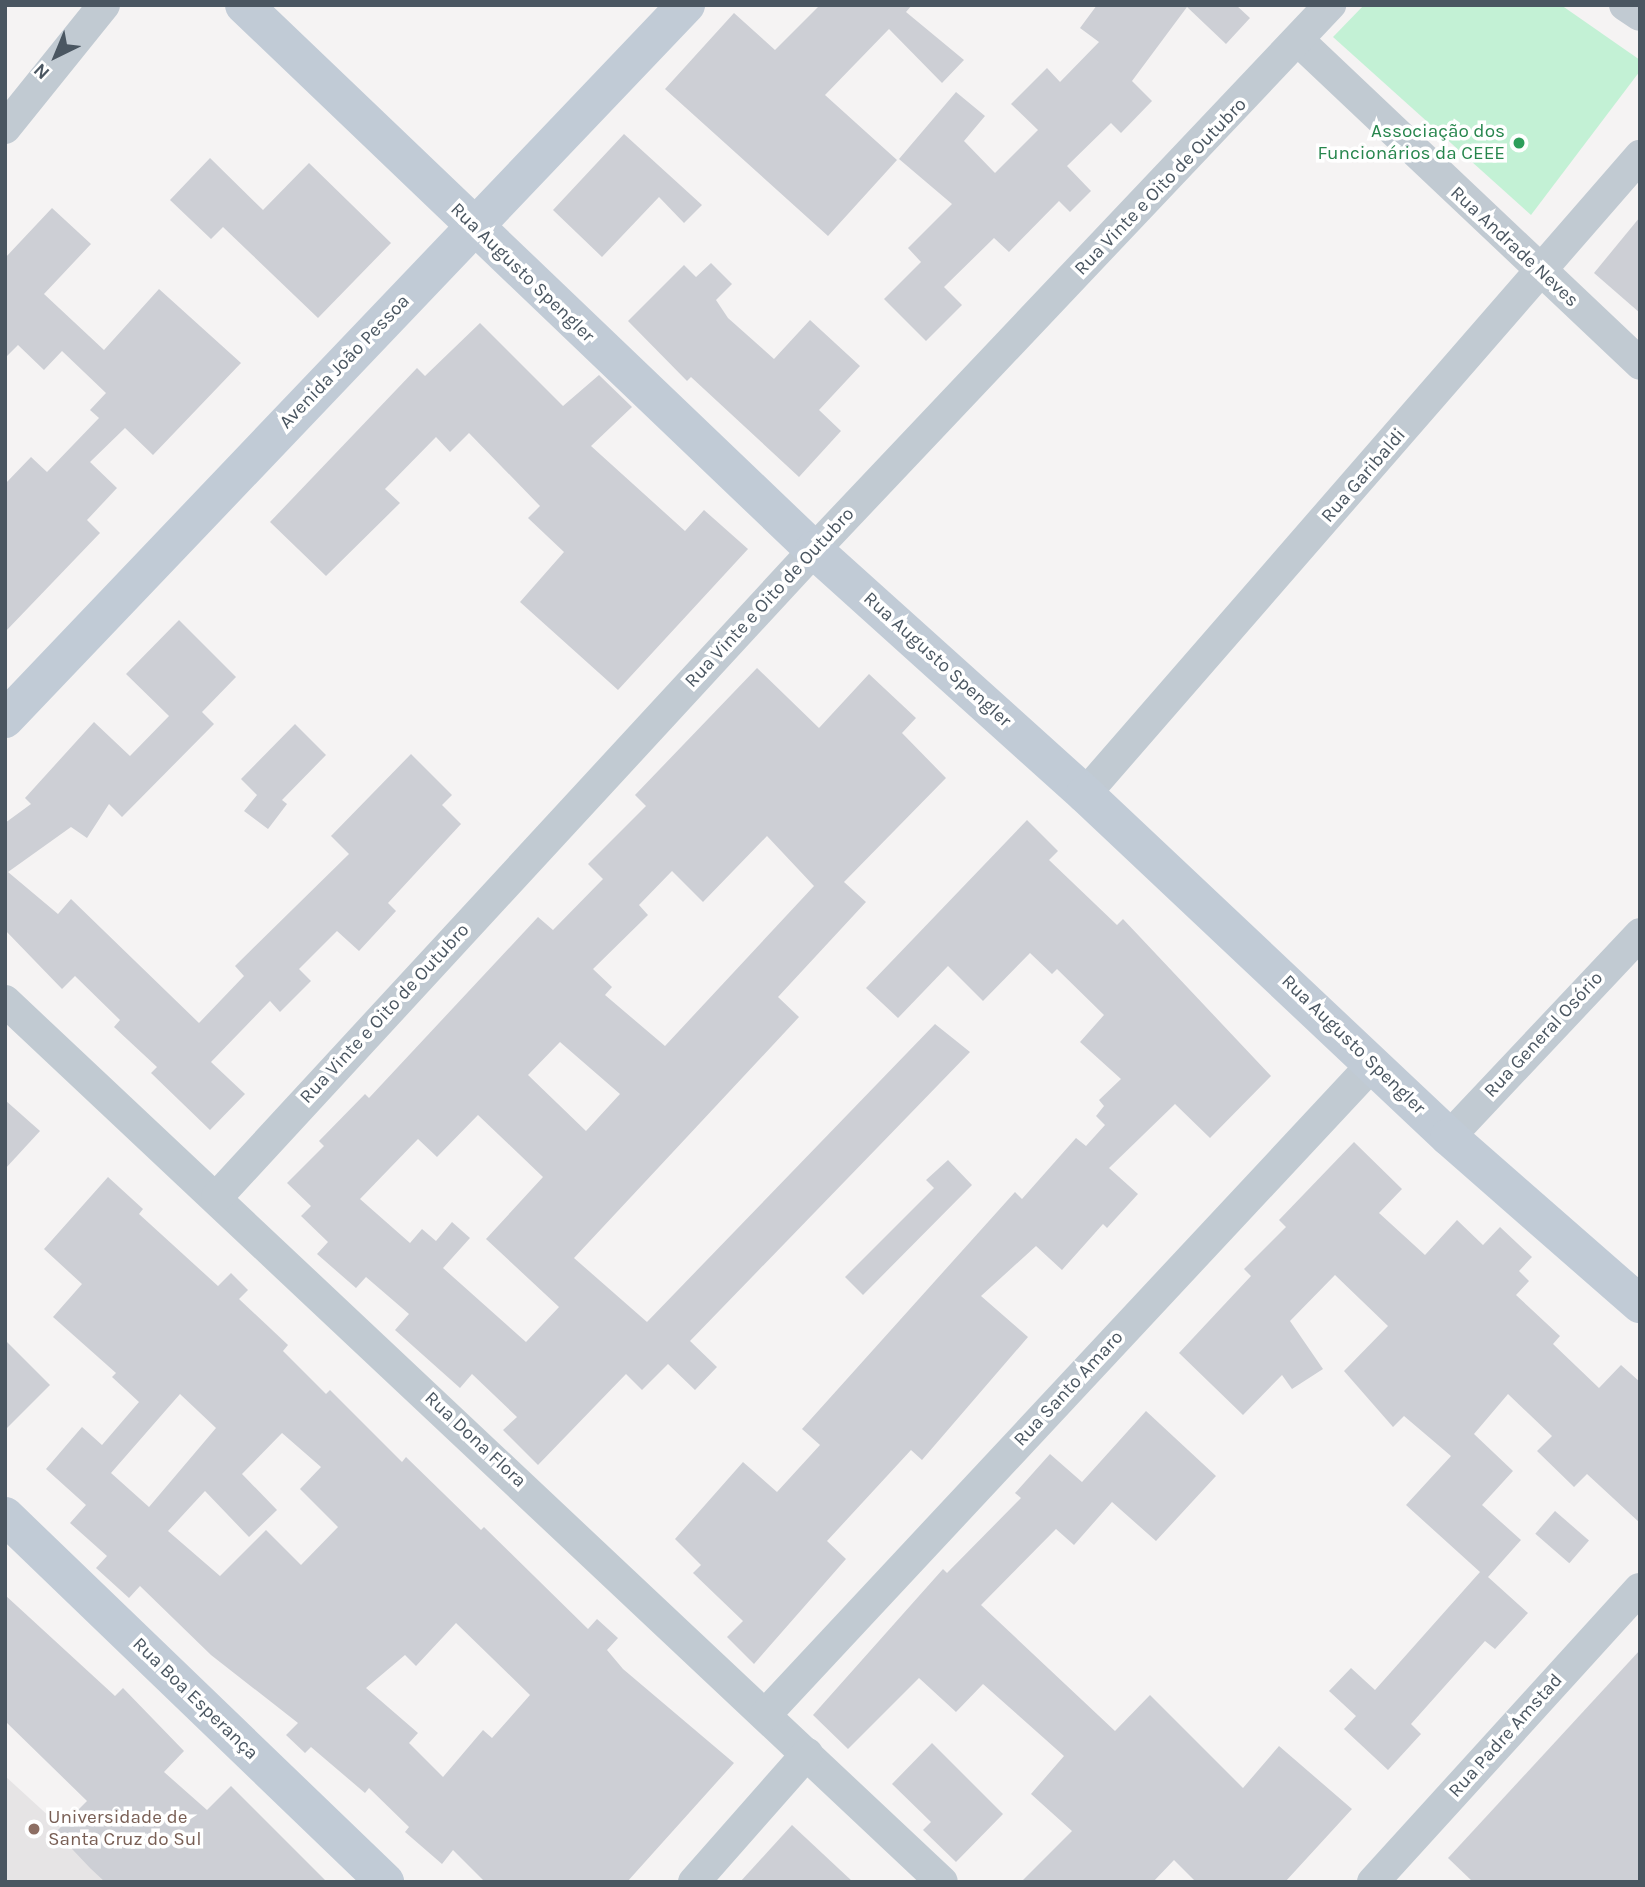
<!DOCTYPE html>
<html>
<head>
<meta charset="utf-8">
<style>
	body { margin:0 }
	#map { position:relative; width:1645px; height:1887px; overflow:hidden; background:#f5f3f3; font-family:Karla,sans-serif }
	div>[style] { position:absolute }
	.education>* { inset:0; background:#e6e4e5 }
	.green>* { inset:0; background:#c3f1d5 }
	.building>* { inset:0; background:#cdcfd5; transform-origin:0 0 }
	.street>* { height:32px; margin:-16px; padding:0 16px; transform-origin:16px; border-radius:16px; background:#c1cad2 }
	.secondary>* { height:38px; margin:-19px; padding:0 19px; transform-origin:19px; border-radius:19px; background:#c1cbd6 }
	.dots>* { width:19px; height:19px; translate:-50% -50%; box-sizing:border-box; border:4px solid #fff; border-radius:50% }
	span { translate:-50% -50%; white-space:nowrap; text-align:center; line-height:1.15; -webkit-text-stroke:7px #fff; paint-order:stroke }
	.leisure-label { font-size:19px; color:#27864d }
	.right { translate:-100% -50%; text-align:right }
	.street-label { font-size:19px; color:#4a5661 }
	.education-label { font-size:19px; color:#785e54 }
	.left { translate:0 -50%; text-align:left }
	.frame { position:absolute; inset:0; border:7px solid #4a5661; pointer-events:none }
	.north { position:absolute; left:21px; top:21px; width:70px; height:70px; -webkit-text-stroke:5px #fff; paint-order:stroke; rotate:223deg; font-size:19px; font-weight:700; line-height:28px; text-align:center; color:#4a5661 }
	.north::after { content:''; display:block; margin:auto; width:24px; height:32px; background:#4a5661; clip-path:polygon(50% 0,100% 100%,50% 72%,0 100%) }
</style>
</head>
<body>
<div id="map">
	<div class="education">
		<i style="clip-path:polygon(5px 1776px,121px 1882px,5px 1882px)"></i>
	</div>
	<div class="green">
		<i style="clip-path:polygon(1364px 5px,1561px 5px,1640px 60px,1640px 71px,1531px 215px,1333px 37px)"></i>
	</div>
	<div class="building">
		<i style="clip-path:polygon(820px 5px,912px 5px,906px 12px,964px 60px,942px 83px,889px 29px,825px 95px,897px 160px,828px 236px,665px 89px,734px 13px,775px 50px)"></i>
		<i style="clip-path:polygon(1097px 5px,1236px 5px,1250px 18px,1226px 44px,1187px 7px,1132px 81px,1152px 101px,1121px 133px,1111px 123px,1067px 166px,1091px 191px,1070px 212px,1059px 201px,1009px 252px,994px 238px,944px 287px,962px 305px,926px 341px,884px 299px,921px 262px,908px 248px,952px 204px,899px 159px,956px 92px,985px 116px,964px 141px,995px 173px,1038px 130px,1011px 104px,1047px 68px,1060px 82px,1099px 42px,1080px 28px)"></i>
		<i style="clip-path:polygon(624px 134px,702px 205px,684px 223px,659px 197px,602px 257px,553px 210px)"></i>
		<i style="clip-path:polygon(210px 158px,263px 210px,309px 163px,391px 243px,318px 318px,223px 227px,211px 239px,170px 200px)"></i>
		<i style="clip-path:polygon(52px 208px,91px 244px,44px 294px,104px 350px,159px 289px,241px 363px,153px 455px,125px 428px,90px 462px,117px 488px,87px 520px,100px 533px,5px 632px,5px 484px,31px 457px,47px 472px,99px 418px,90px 410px,106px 393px,62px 351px,44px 370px,18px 345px,5px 358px,5px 258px)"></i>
		<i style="clip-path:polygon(1640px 217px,1640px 313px,1594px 273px)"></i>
		<i style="clip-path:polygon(711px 263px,732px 284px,716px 300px,728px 318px,774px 359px,810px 320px,860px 366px,819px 410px,841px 431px,799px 477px,691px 377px,687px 381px,628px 321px,684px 265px,696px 277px)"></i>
		<i style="clip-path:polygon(480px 323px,563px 406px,599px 375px,632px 407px,591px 446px,685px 531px,704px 510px,748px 549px,618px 690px,520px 602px,564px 552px,528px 518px,540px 506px,469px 433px,450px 452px,436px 437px,385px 489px,400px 503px,326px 576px,270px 522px,417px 368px,425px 376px)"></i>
		<i style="clip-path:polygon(179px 620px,236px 677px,202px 712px,214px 724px,122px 817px,109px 804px,87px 838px,71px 827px,8px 872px,58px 914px,71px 899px,199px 1023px,244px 976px,235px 966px,349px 854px,331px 836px,411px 754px,452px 795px,442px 805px,461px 824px,388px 903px,396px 911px,359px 951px,337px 931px,299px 969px,311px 981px,280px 1012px,270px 1001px,211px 1062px,245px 1094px,210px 1130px,151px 1073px,157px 1067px,114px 1027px,120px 1020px,75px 976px,62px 989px,5px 930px,5px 823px,31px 804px,25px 798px,94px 722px,130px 756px,169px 716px,126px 674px)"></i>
		<i style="clip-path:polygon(evenodd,757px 668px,819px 728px,869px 674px,916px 718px,902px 733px,946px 778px,844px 882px,866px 902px,778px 997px,799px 1017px,574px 1258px,647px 1322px,935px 1024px,970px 1052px,690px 1341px,717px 1367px,695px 1390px,668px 1364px,642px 1390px,626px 1374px,538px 1465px,503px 1430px,517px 1417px,472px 1374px,460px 1388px,395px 1330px,409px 1314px,366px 1277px,356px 1288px,317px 1254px,328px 1242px,301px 1216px,311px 1206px,287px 1183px,324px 1146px,319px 1141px,365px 1094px,369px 1098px,538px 917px,553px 930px,603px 879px,588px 864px,646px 806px,635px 795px,757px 668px,767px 836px,814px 886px,665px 1046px,605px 995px,612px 987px,593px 969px,648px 915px,639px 905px,672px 871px,703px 902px,767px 836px,757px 668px,560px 1042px,620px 1094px,586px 1131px,528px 1075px,560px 1042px,757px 668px,478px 1115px,543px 1177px,486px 1239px,559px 1307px,526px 1342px,443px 1268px,470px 1238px,452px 1222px,436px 1241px,422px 1229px,410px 1243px,360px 1199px,418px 1139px,437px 1157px,478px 1115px)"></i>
		<i style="clip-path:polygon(295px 724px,326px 755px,282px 800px,287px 804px,268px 829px,244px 811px,257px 795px,241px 779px)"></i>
		<i style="clip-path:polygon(1027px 820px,1058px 851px,1049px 860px,1117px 925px,1123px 919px,1271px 1076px,1210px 1138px,1175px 1104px,1109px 1168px,1138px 1194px,1107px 1228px,1103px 1224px,1062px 1270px,1036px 1246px,981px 1296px,1028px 1337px,922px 1460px,911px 1450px,827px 1541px,846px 1559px,754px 1664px,727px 1637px,743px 1621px,693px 1573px,701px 1565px,675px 1539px,743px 1462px,777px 1492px,820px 1445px,802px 1429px,1015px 1192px,1022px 1199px,1076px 1138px,1086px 1146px,1105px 1125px,1096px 1116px,1104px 1106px,1099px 1100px,1121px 1079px,1080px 1042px,1104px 1015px,1057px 969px,1052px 974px,1030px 953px,983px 1001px,948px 966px,898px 1018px,866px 988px)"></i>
		<i style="clip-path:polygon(5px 1100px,40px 1131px,5px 1169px)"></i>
		<i style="clip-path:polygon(1354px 1142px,1402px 1189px,1379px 1213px,1425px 1255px,1457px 1220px,1483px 1245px,1500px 1227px,1532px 1257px,1519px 1271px,1529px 1281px,1516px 1295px,1560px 1336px,1553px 1344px,1599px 1388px,1621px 1365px,1640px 1382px,1640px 1523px,1587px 1474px,1574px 1487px,1537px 1451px,1552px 1436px,1508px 1394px,1474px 1434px,1513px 1471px,1482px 1505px,1521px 1540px,1488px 1577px,1528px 1613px,1495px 1649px,1485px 1641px,1411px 1724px,1421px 1734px,1388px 1770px,1344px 1729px,1356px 1716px,1329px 1691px,1351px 1668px,1375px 1690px,1480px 1572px,1406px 1505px,1451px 1456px,1404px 1416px,1393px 1427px,1344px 1371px,1388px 1326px,1335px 1275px,1290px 1321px,1323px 1369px,1292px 1389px,1282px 1375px,1243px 1415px,1179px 1353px,1251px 1276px,1244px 1269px,1286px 1227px,1279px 1220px)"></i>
		<i style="clip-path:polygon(948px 1160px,972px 1185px,863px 1295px,845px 1277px,934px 1188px,926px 1180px)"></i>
		<i style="clip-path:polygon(evenodd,108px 1177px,143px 1209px,139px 1214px,218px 1286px,231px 1273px,248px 1290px,239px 1299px,288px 1345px,283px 1351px,326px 1394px,330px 1390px,402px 1462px,406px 1457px,481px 1530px,484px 1527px,588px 1629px,597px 1619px,618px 1638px,607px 1650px,623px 1669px,734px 1763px,627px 1882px,485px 1882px,453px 1850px,442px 1864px,405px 1832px,409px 1827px,369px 1788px,365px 1793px,311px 1747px,305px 1753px,286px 1735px,298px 1723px,211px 1655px,140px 1586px,129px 1598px,96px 1568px,107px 1556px,70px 1523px,86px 1505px,46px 1469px,82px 1427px,102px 1445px,139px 1402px,112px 1377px,116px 1373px,53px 1317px,82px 1284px,44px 1249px,108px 1177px,180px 1394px,216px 1428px,149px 1507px,111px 1473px,180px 1394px,108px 1177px,282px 1433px,321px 1467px,300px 1489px,338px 1527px,301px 1565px,266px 1530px,220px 1576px,168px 1531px,205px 1491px,249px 1537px,277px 1510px,242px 1474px,282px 1433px,108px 1177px,456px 1623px,530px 1695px,492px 1738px,483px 1730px,443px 1777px,409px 1743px,418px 1733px,366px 1688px,405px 1655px,416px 1666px,456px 1623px)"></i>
		<i style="clip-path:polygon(5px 1340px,50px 1385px,5px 1430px)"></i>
		<i style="clip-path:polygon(1146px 1411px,1216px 1476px,1156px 1541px,1112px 1502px,1074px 1545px,1056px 1529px,981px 1605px,1115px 1731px,1150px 1695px,1243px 1788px,1279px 1746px,1352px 1809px,1285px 1882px,1196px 1882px,1174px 1860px,1153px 1882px,1021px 1882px,1072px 1831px,1031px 1794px,1064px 1756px,983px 1684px,956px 1712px,919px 1678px,848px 1749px,813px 1715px,943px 1569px,947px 1573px,1021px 1498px,1015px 1493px,1050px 1454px,1082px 1482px)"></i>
		<i style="left:1555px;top:1511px;width:45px;height:30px;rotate:41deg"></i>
		<i style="clip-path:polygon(5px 1595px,115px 1696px,123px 1688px,184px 1751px,164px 1772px,207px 1810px,231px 1786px,327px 1882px,105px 1882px,90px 1868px,56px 1832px,87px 1801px,5px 1721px)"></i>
		<i style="clip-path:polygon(1640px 1650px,1640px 1882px,1473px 1882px,1448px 1858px)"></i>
		<i style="clip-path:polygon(932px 1743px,1003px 1814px,956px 1862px,923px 1830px,931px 1822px,892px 1784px)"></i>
		<i style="clip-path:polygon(792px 1825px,853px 1882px,740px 1882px)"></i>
	</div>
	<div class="street">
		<i style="left:1625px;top:5px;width:18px;rotate:34deg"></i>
		<i style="left:1299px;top:41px;width:470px;rotate:43.4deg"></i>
		<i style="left:5px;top:128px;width:158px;rotate:-51.2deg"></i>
		<i style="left:1085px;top:794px;width:846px;rotate:-48.98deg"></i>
		<i style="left:5px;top:1001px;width:1286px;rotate:43.24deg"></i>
		<i style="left:1449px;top:1137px;width:279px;rotate:-46.7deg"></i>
		<i style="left:217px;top:1197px;width:880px;rotate:-47.3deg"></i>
		<i style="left:814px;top:550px;width:751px;rotate:-46.57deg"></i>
		<i style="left:765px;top:1715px;width:891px;rotate:-46.96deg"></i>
		<i style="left:694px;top:1882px;width:171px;rotate:-48.6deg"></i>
		<i style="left:1373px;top:1882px;width:396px;rotate:-47.7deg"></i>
	</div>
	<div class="secondary">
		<i style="left:244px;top:5px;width:789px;rotate:43.72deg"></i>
		<i style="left:814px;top:550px;width:365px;rotate:42deg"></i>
		<i style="left:1085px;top:794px;width:500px;rotate:43.3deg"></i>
		<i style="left:1449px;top:1137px;width:254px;rotate:41.2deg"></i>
		<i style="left:5px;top:719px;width:987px;rotate:-46.36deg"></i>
		<i style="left:5px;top:1516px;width:528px;rotate:43.92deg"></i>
	</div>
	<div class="dots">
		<i style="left:1519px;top:143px;background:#2e9e5b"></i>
		<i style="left:34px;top:1829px;background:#8d6e63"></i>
	</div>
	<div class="leisure-label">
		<span class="right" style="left:1505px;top:143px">Associação dos<br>Funcionários da CEEE</span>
	</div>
	<div class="street-label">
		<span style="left:1161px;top:187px;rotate:-46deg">Rua Vinte e Oito de Outubro</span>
		<span style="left:1514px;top:247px;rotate:43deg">Rua Andrade Neves</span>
		<span style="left:522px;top:273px;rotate:44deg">Rua Augusto Spengler</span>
		<span style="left:345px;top:362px;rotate:-46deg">Avenida João Pessoa</span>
		<span style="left:1364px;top:476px;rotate:-49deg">Rua Garibaldi</span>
		<span style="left:770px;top:598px;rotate:-47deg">Rua Vinte e Oito de Outubro</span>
		<span style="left:937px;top:660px;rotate:42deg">Rua Augusto Spengler</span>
		<span style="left:385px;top:1014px;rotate:-47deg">Rua Vinte e Oito de Outubro</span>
		<span style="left:1544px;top:1035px;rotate:-47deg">Rua General Osório</span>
		<span style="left:1353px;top:1045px;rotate:44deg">Rua Augusto Spengler</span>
		<span style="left:1069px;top:1389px;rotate:-47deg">Rua Santo Amaro</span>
		<span style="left:475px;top:1440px;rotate:43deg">Rua Dona Flora</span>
		<span style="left:195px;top:1699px;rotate:44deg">Rua Boa Esperança</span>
		<span style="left:1506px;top:1736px;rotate:-48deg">Rua Padre Amstad</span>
	</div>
	<div class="education-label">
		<span class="left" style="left:48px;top:1829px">Universidade de<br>Santa Cruz do Sul</span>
	</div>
	<div class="frame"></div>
	<div class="north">N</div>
</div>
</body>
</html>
